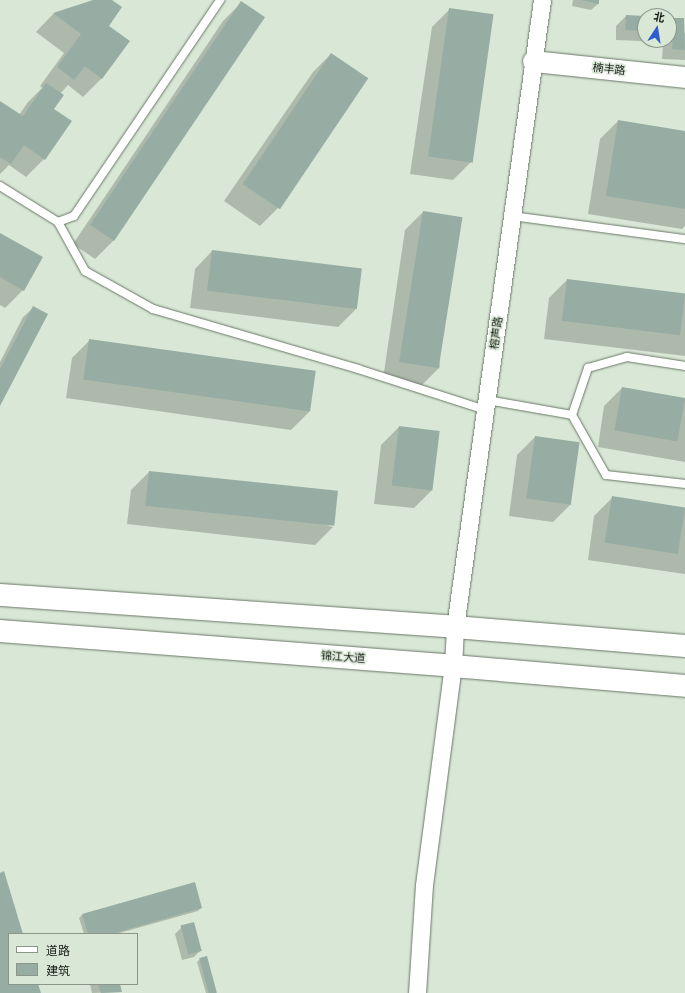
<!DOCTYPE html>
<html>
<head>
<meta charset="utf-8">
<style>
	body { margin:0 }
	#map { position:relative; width:685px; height:993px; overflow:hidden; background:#d9e8d6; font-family:"Playfair Display","Noto Sans SC",serif }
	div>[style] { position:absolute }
	.shadow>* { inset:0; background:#0003 }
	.building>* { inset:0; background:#97ada3; transform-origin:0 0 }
	.roads { filter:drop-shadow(0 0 1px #697767) drop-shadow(0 0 1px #697767) }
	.service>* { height:8px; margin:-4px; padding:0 4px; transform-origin:4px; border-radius:4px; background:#fff }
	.minor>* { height:17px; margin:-8.5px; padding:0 8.5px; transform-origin:8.5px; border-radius:8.5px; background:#fff }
	.tertiary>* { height:21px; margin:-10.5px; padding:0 10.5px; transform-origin:10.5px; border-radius:10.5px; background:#fff }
	.secondary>* { height:22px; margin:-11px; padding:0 11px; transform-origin:11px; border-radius:11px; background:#fff }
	span { translate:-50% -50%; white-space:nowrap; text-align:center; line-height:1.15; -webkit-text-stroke:3px #d9e8d6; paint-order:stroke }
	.street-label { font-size:11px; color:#161c15 }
	.legend { position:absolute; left:8px; top:933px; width:130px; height:52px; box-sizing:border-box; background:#d9e8d6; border:1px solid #8b9689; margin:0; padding:5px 7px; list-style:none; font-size:12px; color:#161c15 }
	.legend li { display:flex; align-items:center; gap:8px; height:20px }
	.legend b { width:20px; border:1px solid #8b9689 }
	.north { position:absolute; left:637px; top:8px; width:40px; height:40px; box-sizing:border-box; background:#d9e8d6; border:1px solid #8b9689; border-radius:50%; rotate:12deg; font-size:11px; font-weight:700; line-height:16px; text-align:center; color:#161c15 }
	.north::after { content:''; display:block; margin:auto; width:14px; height:18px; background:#2f5dcc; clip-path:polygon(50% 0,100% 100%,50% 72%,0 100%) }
</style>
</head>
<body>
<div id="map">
	<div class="shadow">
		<i style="clip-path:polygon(97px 0,111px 0,107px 26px,128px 42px,101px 79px,83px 97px,68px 85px,60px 94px,53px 109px,44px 159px,26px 177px,9px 165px,0 174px,0 102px,19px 115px,28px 102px,42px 88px,40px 86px,64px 53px,36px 32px,53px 14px)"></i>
		<i style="clip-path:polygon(573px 0,598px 0,598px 4px,591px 10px,572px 6px)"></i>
		<i style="clip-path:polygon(241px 3px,263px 17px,113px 241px,95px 259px,73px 244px,223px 21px)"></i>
		<i style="clip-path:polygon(450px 9px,471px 162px,453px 180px,410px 174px,432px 27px)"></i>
		<i style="clip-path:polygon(626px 16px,645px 17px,645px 40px,669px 40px,669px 19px,683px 33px,685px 33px,685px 60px,662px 59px,663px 42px,616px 40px,616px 26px)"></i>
		<i style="clip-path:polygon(331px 54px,278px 208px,260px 226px,224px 201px,313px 72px)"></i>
		<i style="clip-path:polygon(618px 121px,685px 132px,685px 226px,682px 229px,588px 214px,600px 139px)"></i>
		<i style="clip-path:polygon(423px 212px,440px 367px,422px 385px,383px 379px,405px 230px)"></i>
		<i style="clip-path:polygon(0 234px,23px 290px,5px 308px,0 305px)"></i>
		<i style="clip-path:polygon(212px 251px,356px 309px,338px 327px,190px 308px,195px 269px)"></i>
		<i style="clip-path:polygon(567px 280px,685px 295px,685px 356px,544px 339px,549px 298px)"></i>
		<i style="clip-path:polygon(33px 308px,0 404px,0 362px,23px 317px)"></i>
		<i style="clip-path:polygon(90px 340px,314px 372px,309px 412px,291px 430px,66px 398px,72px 358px)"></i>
		<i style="clip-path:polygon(622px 388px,685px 399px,685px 462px,598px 447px,604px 406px)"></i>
		<i style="clip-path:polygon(399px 427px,432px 490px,414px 508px,374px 504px,381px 445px)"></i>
		<i style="clip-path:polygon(535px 437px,571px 504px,553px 522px,509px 516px,517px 455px)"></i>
		<i style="clip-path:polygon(149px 472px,333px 527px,315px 545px,127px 524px,131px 490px)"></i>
		<i style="clip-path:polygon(612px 498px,685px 508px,685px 574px,588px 560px,594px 516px)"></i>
		<i style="clip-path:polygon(201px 908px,198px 911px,116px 934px,84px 934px,79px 918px,82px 915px)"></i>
		<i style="clip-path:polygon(182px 927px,201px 950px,194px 957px,182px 960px,175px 934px)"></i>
		<i style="clip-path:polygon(200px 959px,216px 993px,206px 993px,197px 962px)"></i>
		<i style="clip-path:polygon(90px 984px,119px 984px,121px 992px,92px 993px)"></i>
	</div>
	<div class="building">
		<i style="clip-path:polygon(93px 0,112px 0,122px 7px,109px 26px,130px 41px,102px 79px,85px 66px,74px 80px,57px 67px,81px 34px,53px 13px)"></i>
		<i style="clip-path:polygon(581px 0,599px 0,599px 4px)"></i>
		<i style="left:241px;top:1px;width:29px;height:270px;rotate:34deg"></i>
		<i style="left:449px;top:8px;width:45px;height:150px;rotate:8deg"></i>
		<i style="left:626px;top:15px;width:19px;height:15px;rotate:3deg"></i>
		<i style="clip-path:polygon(669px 18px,684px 18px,685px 50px,672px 49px,673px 33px,669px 33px)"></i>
		<i style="left:331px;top:53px;width:45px;height:158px;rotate:34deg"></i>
		<i style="clip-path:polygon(46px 83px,64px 95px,54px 109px,72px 121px,45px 160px,24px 145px,11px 164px,0 157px,0 101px,23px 116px)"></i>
		<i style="clip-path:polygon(618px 120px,685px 131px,685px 209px,606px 196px)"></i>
		<i style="left:423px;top:211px;width:40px;height:153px;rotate:9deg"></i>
		<i style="clip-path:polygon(0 233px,43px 257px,24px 291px,0 277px)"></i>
		<i style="left:212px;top:250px;width:151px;height:41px;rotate:7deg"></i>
		<i style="left:567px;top:279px;width:119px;height:42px;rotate:7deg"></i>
		<i style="clip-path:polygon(33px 306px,48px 314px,0 406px,0 369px)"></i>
		<i style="left:89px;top:339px;width:229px;height:41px;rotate:8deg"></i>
		<i style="left:622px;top:387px;width:64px;height:44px;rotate:10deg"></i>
		<i style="left:399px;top:426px;width:41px;height:60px;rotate:7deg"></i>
		<i style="left:535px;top:436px;width:45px;height:63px;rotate:8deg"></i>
		<i style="left:149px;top:471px;width:190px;height:35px;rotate:6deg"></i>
		<i style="left:612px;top:496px;width:74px;height:47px;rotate:9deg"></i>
		<i style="clip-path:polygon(4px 871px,23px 934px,9px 934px,9px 984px,38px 984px,41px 993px,0 993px,0 873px)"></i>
		<i style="clip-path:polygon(195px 882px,202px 908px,111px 934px,88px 934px,82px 914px)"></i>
		<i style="left:194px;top:922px;width:30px;height:14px;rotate:75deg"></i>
		<i style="left:207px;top:956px;width:38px;height:8px;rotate:75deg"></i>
		<i style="clip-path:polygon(98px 984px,120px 984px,122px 992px,101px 993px)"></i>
	</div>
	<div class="roads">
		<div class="service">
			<i style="left:0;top:186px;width:68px;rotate:31.8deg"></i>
			<i style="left:58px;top:222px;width:17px;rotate:-21deg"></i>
			<i style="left:74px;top:216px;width:261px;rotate:-55.9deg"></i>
			<i style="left:512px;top:216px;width:175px;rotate:7.6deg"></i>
			<i style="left:58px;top:222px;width:56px;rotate:61.1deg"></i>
			<i style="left:85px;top:271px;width:78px;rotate:29.2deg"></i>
			<i style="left:153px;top:309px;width:214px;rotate:16.3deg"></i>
			<i style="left:358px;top:369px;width:134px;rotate:17.8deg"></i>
			<i style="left:487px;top:400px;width:86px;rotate:10deg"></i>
			<i style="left:572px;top:415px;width:50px;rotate:-71.2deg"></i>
			<i style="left:588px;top:368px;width:41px;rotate:-15.8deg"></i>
			<i style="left:627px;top:357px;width:59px;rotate:8.8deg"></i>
			<i style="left:572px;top:415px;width:69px;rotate:60.5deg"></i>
			<i style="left:606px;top:475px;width:80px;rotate:6.5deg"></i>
		</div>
		<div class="minor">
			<i style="left:417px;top:993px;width:108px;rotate:-86.3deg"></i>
			<i style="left:424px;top:885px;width:221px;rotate:-82.5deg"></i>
			<i style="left:453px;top:666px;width:39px;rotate:-87deg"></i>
			<i style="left:455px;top:627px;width:633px;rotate:-82.1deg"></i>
		</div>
		<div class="tertiary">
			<i style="left:533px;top:61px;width:153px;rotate:6deg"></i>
		</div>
		<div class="secondary">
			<i style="left:0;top:595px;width:456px;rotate:4deg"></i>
			<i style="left:455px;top:627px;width:231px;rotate:4.7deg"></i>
			<i style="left:0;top:631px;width:454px;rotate:4.4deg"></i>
			<i style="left:453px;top:666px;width:233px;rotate:4.9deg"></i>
		</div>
	</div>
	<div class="street-label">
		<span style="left:609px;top:69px;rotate:6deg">楠丰路</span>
		<span style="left:496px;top:333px;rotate:-82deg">榕声路</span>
		<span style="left:343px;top:657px;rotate:4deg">锦江大道</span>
	</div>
	<ul class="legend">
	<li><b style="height:5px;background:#fff"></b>道路</li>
	<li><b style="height:11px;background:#97ada3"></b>建筑</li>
	</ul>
	<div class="north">北</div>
</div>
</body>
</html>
